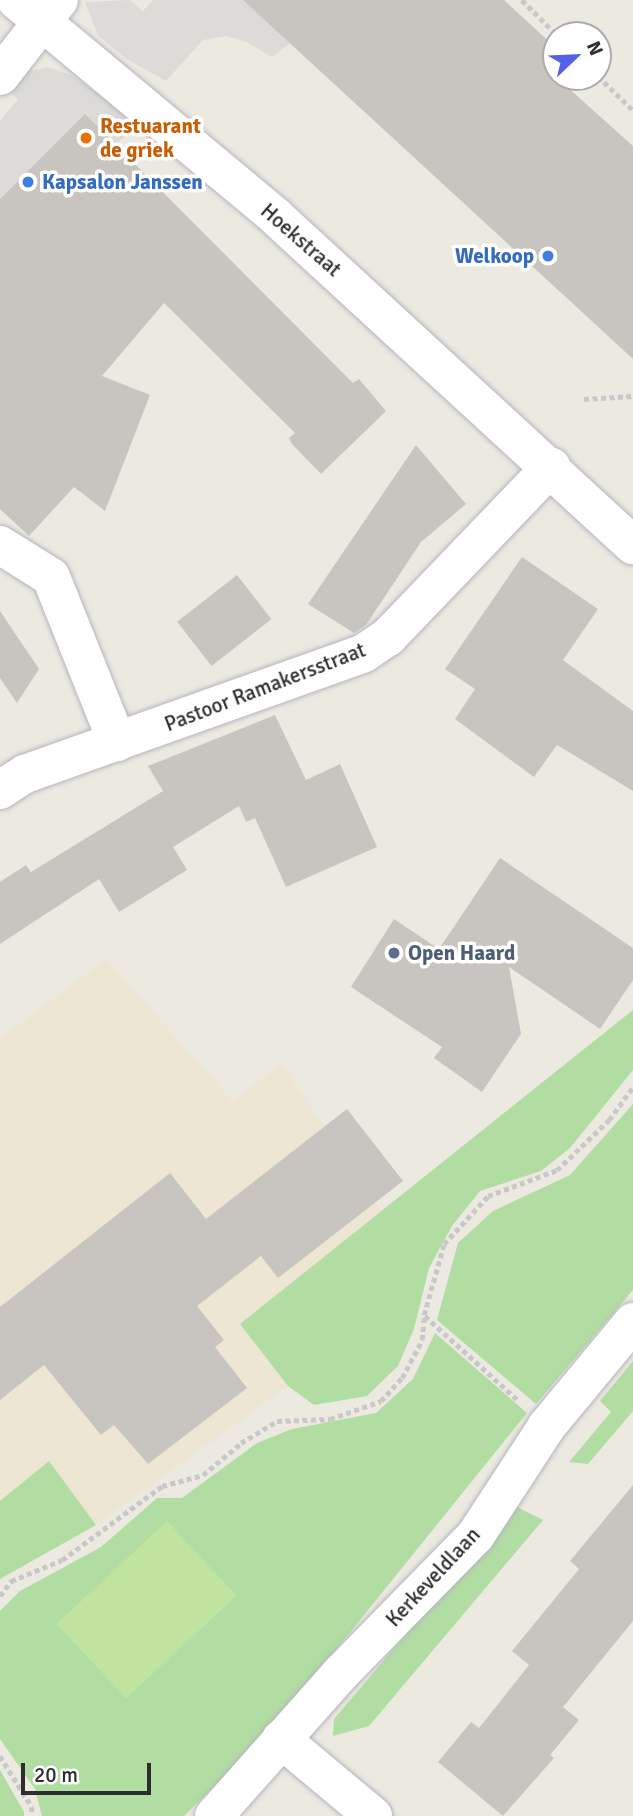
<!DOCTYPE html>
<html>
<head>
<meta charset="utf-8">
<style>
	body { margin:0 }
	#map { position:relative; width:633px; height:1816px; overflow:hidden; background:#ece9e1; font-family:Signika,sans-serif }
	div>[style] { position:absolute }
	.education>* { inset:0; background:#ece6d2 }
	.green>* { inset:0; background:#b1dda3 }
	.pitch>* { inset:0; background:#c0e3a0; transform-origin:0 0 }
	.plaza>* { inset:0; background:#dddbd7 }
	.building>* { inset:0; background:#c8c5c0; transform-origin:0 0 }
	.path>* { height:4.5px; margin-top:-2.25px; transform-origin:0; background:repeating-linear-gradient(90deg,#c8c8c8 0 5px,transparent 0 8.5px) }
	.roads { filter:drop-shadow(0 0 2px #b4b5bf) drop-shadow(0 0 2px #b4b5bf) }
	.minor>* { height:38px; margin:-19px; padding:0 19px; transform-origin:19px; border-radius:19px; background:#fff }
	.tertiary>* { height:38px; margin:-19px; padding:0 19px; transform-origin:19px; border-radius:19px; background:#fff }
	.dots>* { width:19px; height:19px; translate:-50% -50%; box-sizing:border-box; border:4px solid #fff; border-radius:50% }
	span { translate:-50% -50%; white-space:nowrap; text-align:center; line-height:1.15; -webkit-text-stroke:7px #fff; paint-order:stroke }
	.food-label { font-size:21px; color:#c56008; font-weight:700 }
	.left { translate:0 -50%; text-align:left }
	.shop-label { font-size:21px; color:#366cbe; font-weight:700 }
	.right { translate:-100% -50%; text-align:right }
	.street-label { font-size:21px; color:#2d2d2d }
	.service-label { font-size:21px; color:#4e5e75; font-weight:700 }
	.north { position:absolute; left:542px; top:21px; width:70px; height:70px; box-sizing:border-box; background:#fff; border:2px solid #ababab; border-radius:50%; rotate:67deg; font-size:19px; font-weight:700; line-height:28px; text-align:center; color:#2d2d2d }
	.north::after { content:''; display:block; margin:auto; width:24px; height:32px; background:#5360e7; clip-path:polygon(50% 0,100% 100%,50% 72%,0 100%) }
	.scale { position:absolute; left:21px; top:1763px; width:130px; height:32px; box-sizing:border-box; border:4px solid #2d2d2d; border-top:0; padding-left:9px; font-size:21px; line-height:24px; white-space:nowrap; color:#2d2d2d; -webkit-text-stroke:5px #fff; paint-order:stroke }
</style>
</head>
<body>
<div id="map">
	<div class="education">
		<i style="clip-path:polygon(106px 959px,233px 1102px,281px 1063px,387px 1220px,241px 1324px,288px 1386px,96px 1525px,0 1579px,0 1039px)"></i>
	</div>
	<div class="green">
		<i style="clip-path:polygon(633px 1010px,633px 1070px,570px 1148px,541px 1171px,480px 1191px,452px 1226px,429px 1268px,414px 1329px,398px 1366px,367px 1396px,314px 1405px,288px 1386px,240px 1324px)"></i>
		<i style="clip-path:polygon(633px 1104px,633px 1290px,536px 1404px,437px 1320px,458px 1243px,493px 1211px,570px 1175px)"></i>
		<i style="clip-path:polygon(435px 1333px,527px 1413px,314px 1677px,236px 1765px,184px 1816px,42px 1816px,35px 1789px,0 1739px,0 1611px,20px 1591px,101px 1547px,157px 1498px,182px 1498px,257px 1443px,292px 1429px,376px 1413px,413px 1379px)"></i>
		<i style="clip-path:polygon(633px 1361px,633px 1411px,588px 1464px,569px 1462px,611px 1412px,600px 1401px)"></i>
		<i style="clip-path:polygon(49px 1461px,96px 1525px,0 1579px,0 1501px)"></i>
		<i style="clip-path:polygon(515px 1506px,543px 1520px,369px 1726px,333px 1736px,334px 1719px)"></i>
		<i style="clip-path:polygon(0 1770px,24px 1812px,24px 1816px,0 1816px)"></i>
	</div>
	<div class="pitch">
		<i style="left:167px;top:1521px;width:102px;height:151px;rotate:47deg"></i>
	</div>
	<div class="plaza">
		<i style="clip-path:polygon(130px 0,143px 11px,153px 0,243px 0,290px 43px,272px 57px,247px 42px,226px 36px,203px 40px,166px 81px,125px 58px,98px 35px,85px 2px)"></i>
		<i style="clip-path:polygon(47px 67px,72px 75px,136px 122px,116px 145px,85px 115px,0 199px,0 121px,18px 99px,7px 89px,23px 73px)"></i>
	</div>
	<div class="building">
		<i style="clip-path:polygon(243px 0,504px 0,556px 48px,556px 77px,633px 146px,633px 359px)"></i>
		<i style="clip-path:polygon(85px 114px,353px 383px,359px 379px,386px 411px,321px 474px,292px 444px,289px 438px,295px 433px,164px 303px,102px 376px,150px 395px,105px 511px,74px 487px,29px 536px,0 509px,0 199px)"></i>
		<i style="clip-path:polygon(416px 445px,466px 504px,421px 542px,366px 625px,354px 633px,308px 604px)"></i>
		<i style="clip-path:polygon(522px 557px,598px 609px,563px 660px,633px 711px,633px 791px,557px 745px,534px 777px,455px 719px,475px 689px,445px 669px)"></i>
		<i style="left:237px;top:575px;width:56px;height:76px;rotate:52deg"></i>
		<i style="clip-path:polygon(0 611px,39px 669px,17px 703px,0 678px)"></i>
		<i style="clip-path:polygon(275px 715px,306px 780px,340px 764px,377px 847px,286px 887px,255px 818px,246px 822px,239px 806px,173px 847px,187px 870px,119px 912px,99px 879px,0 944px,0 882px,26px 865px,31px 872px,163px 791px,148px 766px)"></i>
		<i style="clip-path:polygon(500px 858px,633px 948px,633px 980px,600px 1029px,509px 967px,521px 1034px,482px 1092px,434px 1058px,442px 1047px,351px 987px,394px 919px,439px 949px)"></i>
		<i style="clip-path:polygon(347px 1109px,403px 1181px,278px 1278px,261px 1256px,197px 1306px,224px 1340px,215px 1347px,247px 1388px,148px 1464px,114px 1425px,101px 1435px,44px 1365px,0 1400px,0 1307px,170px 1173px,206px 1219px)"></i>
		<i style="clip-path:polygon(633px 1485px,633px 1621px,563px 1707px,579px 1720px,550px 1755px,554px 1758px,503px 1816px,438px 1762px,471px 1722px,479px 1728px,529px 1665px,512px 1651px,579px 1569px,570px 1561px)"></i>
	</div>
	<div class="path">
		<i style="left:522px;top:0;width:49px;rotate:45deg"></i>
		<i style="left:598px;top:76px;width:49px;rotate:44.2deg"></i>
		<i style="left:584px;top:399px;width:49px;rotate:-3.5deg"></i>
		<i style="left:425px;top:1316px;width:124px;rotate:42.1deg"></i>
		<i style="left:0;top:1596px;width:19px;rotate:-54deg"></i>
		<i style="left:11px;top:1581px;width:55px;rotate:-22.4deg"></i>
		<i style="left:62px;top:1560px;width:124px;rotate:-36.5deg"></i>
		<i style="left:162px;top:1486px;width:42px;rotate:-15deg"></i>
		<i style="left:203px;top:1475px;width:50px;rotate:-40.1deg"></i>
		<i style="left:241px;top:1443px;width:42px;rotate:-31.4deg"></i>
		<i style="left:277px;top:1421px;width:53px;rotate:-2.2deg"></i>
		<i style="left:330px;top:1419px;width:54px;rotate:-19.4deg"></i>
		<i style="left:381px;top:1401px;width:31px;rotate:-48deg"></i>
		<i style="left:402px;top:1378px;width:43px;rotate:-62.2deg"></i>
		<i style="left:422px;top:1340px;width:25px;rotate:-85deg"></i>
		<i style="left:424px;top:1315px;width:74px;rotate:-74.3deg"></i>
		<i style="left:444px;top:1244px;width:65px;rotate:-47.5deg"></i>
		<i style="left:488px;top:1196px;width:74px;rotate:-20.6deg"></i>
		<i style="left:557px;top:1170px;width:72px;rotate:-43.9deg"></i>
		<i style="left:609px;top:1120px;width:41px;rotate:-54deg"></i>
		<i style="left:0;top:1756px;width:60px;rotate:57.9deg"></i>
		<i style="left:32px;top:1807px;width:9px;rotate:90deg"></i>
	</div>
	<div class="roads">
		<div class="minor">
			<i style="left:0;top:76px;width:96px;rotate:-52.2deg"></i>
			<i style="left:0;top:545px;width:60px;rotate:32.1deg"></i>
			<i style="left:51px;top:577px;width:178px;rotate:68.2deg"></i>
			<i style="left:0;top:790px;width:30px;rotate:-33deg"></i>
			<i style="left:25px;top:774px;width:360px;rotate:-19.6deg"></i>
			<i style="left:364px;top:653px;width:29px;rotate:-34deg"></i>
			<i style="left:388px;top:637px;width:236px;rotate:-46.2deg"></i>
			<i style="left:281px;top:1739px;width:120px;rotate:39.9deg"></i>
			<i style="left:214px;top:1816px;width:191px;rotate:-48.4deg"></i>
			<i style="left:341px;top:1673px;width:193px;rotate:-45.6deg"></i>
			<i style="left:476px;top:1535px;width:130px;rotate:-56.9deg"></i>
			<i style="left:547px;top:1426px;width:135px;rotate:-50.4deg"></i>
		</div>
		<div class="tertiary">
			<i style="left:16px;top:0;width:339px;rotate:39.8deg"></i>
			<i style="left:276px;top:217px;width:485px;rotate:42.6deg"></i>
		</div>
	</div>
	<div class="dots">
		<i style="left:86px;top:138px;background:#e8710a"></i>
		<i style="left:28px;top:182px;background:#3f7fe0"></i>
		<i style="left:548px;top:256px;background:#3f7fe0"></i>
		<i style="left:394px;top:953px;background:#5c6f8a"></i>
	</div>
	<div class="food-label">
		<span class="left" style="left:100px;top:138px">Restuarant<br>de griek</span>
	</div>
	<div class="shop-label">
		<span class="left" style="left:42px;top:182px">Kapsalon Janssen</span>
		<span class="right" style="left:534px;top:256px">Welkoop</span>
	</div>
	<div class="street-label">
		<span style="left:301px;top:240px;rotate:41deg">Hoekstraat</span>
		<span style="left:265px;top:687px;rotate:-21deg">Pastoor Ramakersstraat</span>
		<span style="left:433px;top:1577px;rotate:-47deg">Kerkeveldlaan</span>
	</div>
	<div class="service-label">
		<span class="left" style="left:408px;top:953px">Open Haard</span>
	</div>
	<div class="north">N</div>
	<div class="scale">20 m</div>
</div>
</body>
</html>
